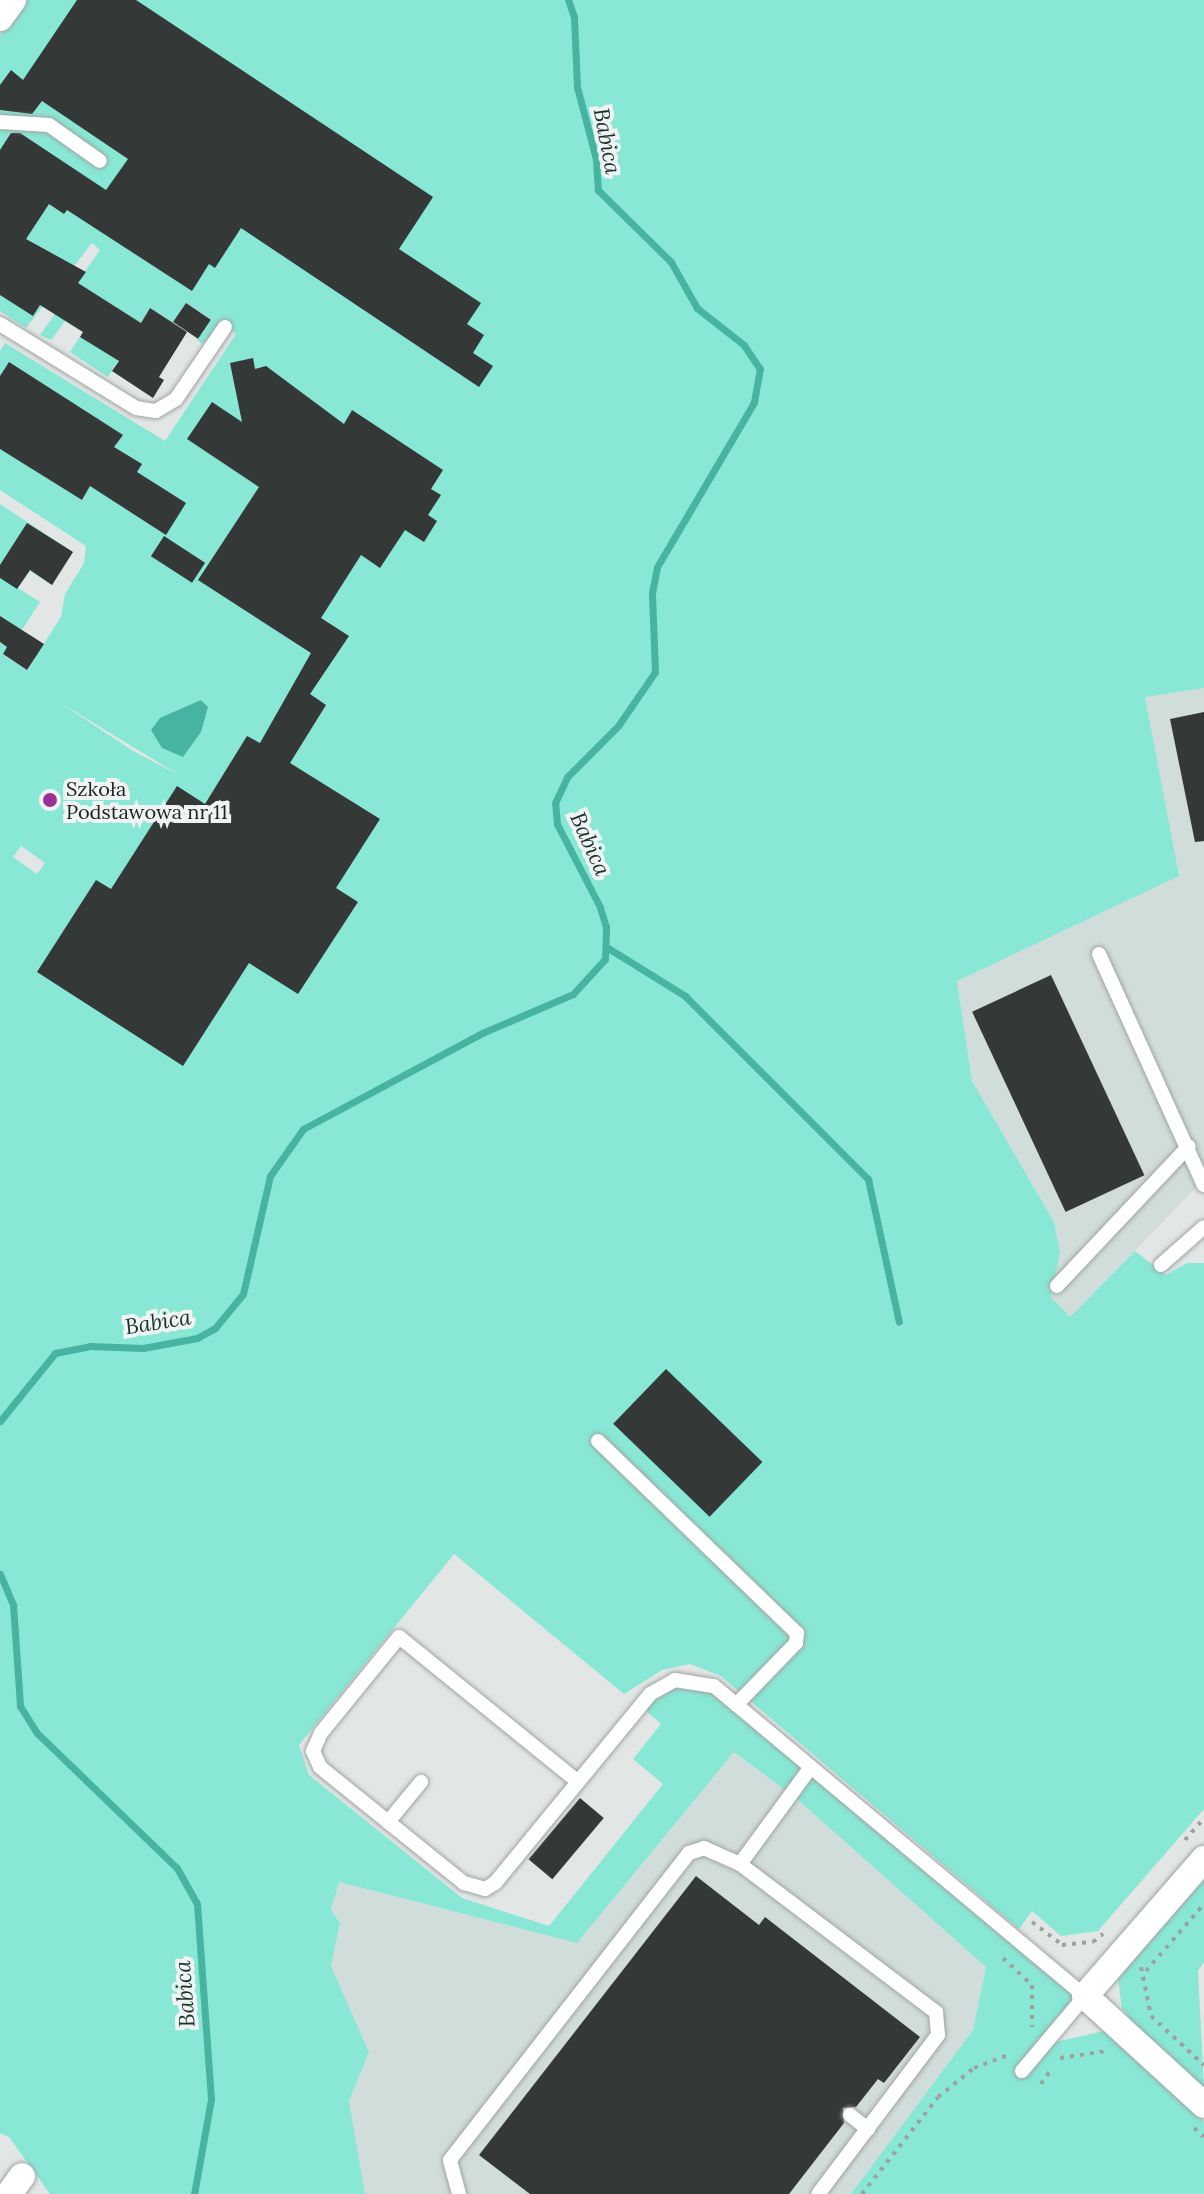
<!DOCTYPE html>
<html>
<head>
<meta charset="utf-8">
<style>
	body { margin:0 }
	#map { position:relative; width:1204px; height:2194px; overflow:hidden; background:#e2e7e5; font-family:Lora,serif }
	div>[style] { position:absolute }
	.built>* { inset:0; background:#d0ddda }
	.green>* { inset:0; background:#88e8d5 }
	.water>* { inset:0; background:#46b4a1 }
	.stream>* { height:7px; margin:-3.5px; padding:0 3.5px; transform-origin:3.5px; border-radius:3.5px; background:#46b4a1 }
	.building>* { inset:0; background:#343837; transform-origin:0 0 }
	.path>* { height:4px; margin-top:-2px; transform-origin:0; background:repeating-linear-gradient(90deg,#9ca09f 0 4px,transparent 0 10px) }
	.roads { filter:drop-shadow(0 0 2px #a1a5a4) drop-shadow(0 0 2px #a1a5a4) }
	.lane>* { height:14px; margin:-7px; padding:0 7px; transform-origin:7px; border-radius:7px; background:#fff }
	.street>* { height:26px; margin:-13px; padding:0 13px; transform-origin:13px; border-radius:13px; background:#fff }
	.dots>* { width:22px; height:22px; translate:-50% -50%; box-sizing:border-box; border:4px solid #eff4f3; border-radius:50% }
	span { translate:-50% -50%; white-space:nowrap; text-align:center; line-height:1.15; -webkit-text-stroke:8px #eff4f3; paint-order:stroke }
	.poi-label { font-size:20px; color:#1f2121 }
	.left { translate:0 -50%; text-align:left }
	.water-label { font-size:22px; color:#1a322d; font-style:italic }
</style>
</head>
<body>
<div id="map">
	<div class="built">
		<i style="clip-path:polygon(1204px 688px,1204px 1179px,1070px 1318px,1050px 1297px,1060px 1252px,1054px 1222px,972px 1081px,957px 980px,1178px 876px,1145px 696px)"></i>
		<i style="clip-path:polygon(734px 1752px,796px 1798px,986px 1967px,973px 2030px,851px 2194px,365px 2194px,349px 2101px,369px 2052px,331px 1966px,340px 1923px,331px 1910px,339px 1882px,577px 1943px)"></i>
	</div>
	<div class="green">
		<i style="clip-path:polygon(evenodd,26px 0,1204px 0,1204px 688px,1145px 697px,1179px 876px,957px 981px,972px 1081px,1054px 1222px,1060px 1252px,1051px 1297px,1070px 1317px,1135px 1251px,1166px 1275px,1187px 1263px,1204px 1263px,1204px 1809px,1098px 1931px,1061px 1936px,1032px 1911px,1019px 1929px,721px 1676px,690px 1664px,662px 1670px,624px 1694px,454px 1554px,299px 1745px,309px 1775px,462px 1898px,549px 1926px,663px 1784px,633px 1759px,661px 1724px,640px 1706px,650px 1694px,700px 1680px,1084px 1996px,1046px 2044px,1104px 2031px,1204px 2122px,1204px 2194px,851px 2194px,973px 2030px,986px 1967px,796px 1798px,734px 1752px,577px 1943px,339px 1882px,331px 1910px,340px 1923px,331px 1966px,369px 2052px,349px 2101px,365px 2194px,50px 2194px,9px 2137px,0 2133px,0 642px,7px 647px,3px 655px,27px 670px,61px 617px,65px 594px,84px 563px,86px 546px,0 490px,0 351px,5px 343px,165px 441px,236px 334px,222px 325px,202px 344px,197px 340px,211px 319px,186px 303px,173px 323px,150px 308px,108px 377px,70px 352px,83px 332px,65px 321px,51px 340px,40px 335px,100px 250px,92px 243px,26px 328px,0 311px,0 35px,26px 0,59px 702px,179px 775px,133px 751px,59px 702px,26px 0,21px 846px,45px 863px,37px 874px,13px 857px,21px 846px)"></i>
		<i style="clip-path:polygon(0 504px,73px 552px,52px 585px,30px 571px,18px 588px,40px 602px,22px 630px,0 622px)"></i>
		<i style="clip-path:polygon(1204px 1876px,1204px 1962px,1198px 1971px,1204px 2088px,1132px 2022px,1122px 2009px,1118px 1979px)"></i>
	</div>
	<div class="water">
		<i style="clip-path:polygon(201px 700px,208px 707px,201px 732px,183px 757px,162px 748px,151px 730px,160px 718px)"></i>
	</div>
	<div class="stream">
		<i style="left:608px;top:948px;width:91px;rotate:31.9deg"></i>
		<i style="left:685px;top:996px;width:259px;rotate:45deg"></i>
		<i style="left:868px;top:1179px;width:146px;rotate:77.8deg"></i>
		<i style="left:0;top:1421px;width:87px;rotate:-51deg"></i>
		<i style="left:55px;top:1353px;width:36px;rotate:-11deg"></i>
		<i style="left:90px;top:1346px;width:53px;rotate:2.2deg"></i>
		<i style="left:143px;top:1348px;width:55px;rotate:-10.5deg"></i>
		<i style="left:197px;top:1338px;width:21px;rotate:-29deg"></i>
		<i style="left:215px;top:1328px;width:44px;rotate:-50.5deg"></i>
		<i style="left:243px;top:1294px;width:121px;rotate:-77.1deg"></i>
		<i style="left:270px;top:1176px;width:57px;rotate:-54.9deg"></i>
		<i style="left:303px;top:1129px;width:203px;rotate:-28.2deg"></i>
		<i style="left:482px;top:1033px;width:99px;rotate:-23.2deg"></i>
		<i style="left:573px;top:994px;width:47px;rotate:-47.6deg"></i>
		<i style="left:605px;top:959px;width:32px;rotate:-88deg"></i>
		<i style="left:606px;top:927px;width:21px;rotate:-107deg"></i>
		<i style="left:600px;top:907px;width:93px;rotate:-117.4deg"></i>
		<i style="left:557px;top:824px;width:21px;rotate:-95deg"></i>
		<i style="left:555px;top:803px;width:29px;rotate:-65deg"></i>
		<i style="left:567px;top:777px;width:72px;rotate:-45deg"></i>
		<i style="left:618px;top:726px;width:65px;rotate:-55.6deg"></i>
		<i style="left:655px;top:672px;width:79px;rotate:-92.2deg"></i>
		<i style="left:652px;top:593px;width:26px;rotate:-79deg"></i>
		<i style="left:657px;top:567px;width:191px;rotate:-59.5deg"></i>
		<i style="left:754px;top:402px;width:34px;rotate:-80deg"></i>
		<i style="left:760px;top:369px;width:29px;rotate:-124deg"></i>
		<i style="left:744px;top:345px;width:60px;rotate:-141.8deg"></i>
		<i style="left:697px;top:308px;width:53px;rotate:-119.5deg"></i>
		<i style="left:671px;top:262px;width:103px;rotate:-135.4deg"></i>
		<i style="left:598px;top:190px;width:31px;rotate:-94deg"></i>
		<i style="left:596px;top:159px;width:74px;rotate:-104.8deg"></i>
		<i style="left:577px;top:87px;width:70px;rotate:-92.5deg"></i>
		<i style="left:574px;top:17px;width:18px;rotate:-109deg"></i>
		<i style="left:0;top:1574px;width:34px;rotate:67deg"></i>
		<i style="left:13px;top:1605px;width:101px;rotate:86deg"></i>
		<i style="left:20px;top:1706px;width:32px;rotate:58deg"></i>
		<i style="left:37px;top:1733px;width:194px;rotate:44deg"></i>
		<i style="left:177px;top:1868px;width:41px;rotate:60.9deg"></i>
		<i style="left:197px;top:1904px;width:196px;rotate:85.9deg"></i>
		<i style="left:211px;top:2099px;width:97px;rotate:100.1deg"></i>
	</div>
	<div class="building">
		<i style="clip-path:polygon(77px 0,136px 0,433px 197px,399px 249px,481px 303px,467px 324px,484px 335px,473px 353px,493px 366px,479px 387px,241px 228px,215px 268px,209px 264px,192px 291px,67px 210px,64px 214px,49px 204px,26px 239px,86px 272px,78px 283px,141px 323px,150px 308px,187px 332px,159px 377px,164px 380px,153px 398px,112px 371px,119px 361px,80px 337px,83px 332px,40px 305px,33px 316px,0 295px,0 150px,11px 133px,20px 133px,106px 190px,128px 159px,42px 101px,32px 114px,0 110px,0 85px,11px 70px,23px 80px)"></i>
		<i style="left:186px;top:303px;width:30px;height:23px;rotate:34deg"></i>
		<i style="clip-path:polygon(253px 358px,255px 369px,266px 366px,344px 424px,352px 410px,443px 470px,431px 489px,441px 495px,428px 515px,437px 521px,424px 542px,405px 530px,380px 568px,361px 555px,321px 618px,349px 636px,310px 694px,326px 705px,290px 763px,380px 819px,336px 888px,358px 902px,298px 994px,249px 963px,183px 1066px,37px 972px,96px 880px,111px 889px,177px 786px,205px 804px,247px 736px,260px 743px,311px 653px,198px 580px,259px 487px,187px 439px,212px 402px,242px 422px,230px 363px)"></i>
		<i style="clip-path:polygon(9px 362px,123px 435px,114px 447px,142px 464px,137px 472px,186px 503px,166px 535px,90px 486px,82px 500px,0 449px,0 376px)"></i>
		<i style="clip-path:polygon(27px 523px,73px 552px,52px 585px,30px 570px,17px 589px,0 578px,0 565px)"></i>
		<i style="left:164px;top:536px;width:49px;height:24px;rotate:33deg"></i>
		<i style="clip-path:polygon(0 616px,44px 644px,27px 670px,3px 654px,7px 647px,0 642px)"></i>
		<i style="clip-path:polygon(1204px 712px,1204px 841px,1195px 842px,1170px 719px)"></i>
		<i style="left:1051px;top:975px;width:221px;height:87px;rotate:65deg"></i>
		<i style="left:666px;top:1369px;width:134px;height:76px;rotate:44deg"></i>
		<i style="left:580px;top:1798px;width:31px;height:80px;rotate:40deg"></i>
		<i style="clip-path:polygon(696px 1876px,759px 1925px,765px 1917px,920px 2037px,884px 2083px,878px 2079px,856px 2107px,843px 2108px,844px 2123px,789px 2194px,530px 2194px,479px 2155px)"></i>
	</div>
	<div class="path">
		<i style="left:1185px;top:1840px;width:29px;rotate:-49deg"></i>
		<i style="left:1032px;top:1922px;width:38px;rotate:37deg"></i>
		<i style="left:1062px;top:1945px;width:31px;rotate:-6deg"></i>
		<i style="left:1093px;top:1942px;width:13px;rotate:-39deg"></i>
		<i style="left:1003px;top:1958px;width:40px;rotate:43deg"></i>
		<i style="left:1032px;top:1985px;width:42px;rotate:90deg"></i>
		<i style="left:1141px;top:1967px;width:50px;rotate:78.5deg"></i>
		<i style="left:1151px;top:2016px;width:72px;rotate:42.8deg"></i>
		<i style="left:1146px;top:1971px;width:89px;rotate:-49.1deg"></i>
		<i style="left:1060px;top:2058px;width:47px;rotate:-8.7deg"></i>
		<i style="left:1041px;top:2084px;width:16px;rotate:-55deg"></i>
		<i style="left:1194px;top:2128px;width:13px;rotate:42deg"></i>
		<i style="left:862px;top:2194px;width:123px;rotate:-51.9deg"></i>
		<i style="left:938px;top:2097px;width:46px;rotate:-38.9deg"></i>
		<i style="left:974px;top:2068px;width:36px;rotate:-21deg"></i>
	</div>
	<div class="roads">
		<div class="lane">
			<i style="left:0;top:122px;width:49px;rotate:3.5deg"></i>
			<i style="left:49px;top:125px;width:62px;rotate:35.2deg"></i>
			<i style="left:0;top:324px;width:160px;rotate:31.7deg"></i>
			<i style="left:136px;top:408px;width:20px;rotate:9deg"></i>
			<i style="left:156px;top:411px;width:23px;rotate:-31deg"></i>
			<i style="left:176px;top:399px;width:87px;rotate:-55.8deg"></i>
			<i style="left:1099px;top:954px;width:254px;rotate:65.6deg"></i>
			<i style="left:1161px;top:1265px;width:57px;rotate:-41.5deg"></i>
			<i style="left:1057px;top:1286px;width:192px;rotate:-46.7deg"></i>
			<i style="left:598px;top:1441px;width:277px;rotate:44deg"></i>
			<i style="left:797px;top:1633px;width:10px;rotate:96deg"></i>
			<i style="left:796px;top:1643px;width:86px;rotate:134.1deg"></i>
			<i style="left:577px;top:1781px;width:229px;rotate:-141deg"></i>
			<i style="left:399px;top:1637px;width:124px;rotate:129.1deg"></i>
			<i style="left:321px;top:1733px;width:20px;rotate:114deg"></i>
			<i style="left:313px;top:1751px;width:17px;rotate:66deg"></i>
			<i style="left:320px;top:1767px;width:185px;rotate:38.9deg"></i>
			<i style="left:464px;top:1883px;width:22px;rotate:16deg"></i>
			<i style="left:485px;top:1889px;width:12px;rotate:-31deg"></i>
			<i style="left:495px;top:1883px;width:244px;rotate:-50.6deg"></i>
			<i style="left:650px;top:1694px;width:29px;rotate:-29deg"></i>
			<i style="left:675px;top:1680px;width:39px;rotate:9deg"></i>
			<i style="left:714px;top:1686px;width:483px;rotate:39.9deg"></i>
			<i style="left:1085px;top:1996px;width:98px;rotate:130deg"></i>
			<i style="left:388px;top:1822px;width:52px;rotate:-50.5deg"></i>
			<i style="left:740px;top:1864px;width:246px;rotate:37.1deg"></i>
			<i style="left:936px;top:2012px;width:23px;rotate:85deg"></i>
			<i style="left:938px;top:2035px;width:199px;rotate:127deg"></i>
			<i style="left:850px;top:2115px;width:23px;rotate:38deg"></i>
			<i style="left:459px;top:2194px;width:35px;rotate:-105deg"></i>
			<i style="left:450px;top:2160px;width:389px;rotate:-52.1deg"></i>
			<i style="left:689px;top:1853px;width:16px;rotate:-18deg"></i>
			<i style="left:704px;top:1848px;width:39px;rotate:24deg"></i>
			<i style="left:740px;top:1864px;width:120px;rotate:-53.8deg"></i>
		</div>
		<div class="street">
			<i style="left:0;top:18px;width:22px;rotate:-54deg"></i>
			<i style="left:1204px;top:1859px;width:181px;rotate:131deg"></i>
			<i style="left:1085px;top:1996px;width:161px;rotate:42.5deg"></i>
			<i style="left:9px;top:2194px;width:22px;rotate:-54deg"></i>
		</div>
	</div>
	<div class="dots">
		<i style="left:50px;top:800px;background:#9b3295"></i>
	</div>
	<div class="poi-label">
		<span class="left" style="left:66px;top:800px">Szkoła<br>Podstawowa nr 11</span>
	</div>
	<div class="water-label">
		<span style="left:607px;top:141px;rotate:79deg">Babica</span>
		<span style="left:590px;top:844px;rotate:66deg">Babica</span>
		<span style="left:158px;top:1322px;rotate:-9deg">Babica</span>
		<span style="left:185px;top:1994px;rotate:-94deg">Babica</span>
	</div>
</div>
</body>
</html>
